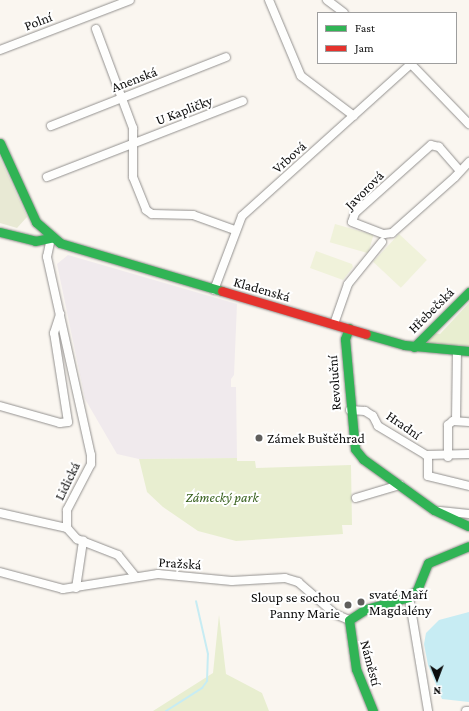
<!DOCTYPE html>
<html>
<head>
<meta charset="utf-8">
<style>
	body { margin:0 }
	#map { position:relative; width:469px; height:711px; overflow:hidden; background:#faf6f0; font-family:"Crimson Pro",serif }
	div>[style] { position:absolute }
	.industrial>* { inset:0; background:#f0eaed }
	.green>* { inset:0; background:#e8eed0 }
	.cemetery>* { inset:0; background:#e8e9d4 }
	.pitch>* { inset:0; background:#f0f2da; transform-origin:0 0 }
	.water>* { inset:0; background:#c7ecf3 }
	.stream>* { height:2px; margin:-1px; padding:0 1px; transform-origin:1px; border-radius:1px; background:#c7ecf3 }
	.roads { filter:drop-shadow(0 0 1px #93918f) drop-shadow(0 0 1px #93918f) }
	.street>* { height:8px; margin:-4px; padding:0 4px; transform-origin:4px; border-radius:4px; background:#fefefd }
	.fast>* { height:9px; margin:-4.5px; padding:0 4.5px; transform-origin:4.5px; border-radius:4.5px; background:#30b455 }
	.jam>* { height:9px; margin:-4.5px; padding:0 4.5px; transform-origin:4.5px; border-radius:4.5px; background:#e5322d }
	.dots>* { width:11px; height:11px; translate:-50% -50%; box-sizing:border-box; border:2px solid #fff; border-radius:50% }
	span { translate:-50% -50%; white-space:nowrap; text-align:center; line-height:1.15; -webkit-text-stroke:4px #fff; paint-order:stroke }
	.street-label { font-size:14px; color:#0c0c0c }
	.poi-label { font-size:14px; color:#0c0c0c }
	.left { translate:0 -50%; text-align:left }
	.right { translate:-100% -50%; text-align:right }
	.park-label { font-size:14px; color:#38611e; font-style:italic }
	.legend { position:absolute; left:317px; top:12px; width:140px; height:52px; box-sizing:border-box; background:#fff; border:1px solid #9e9e9e; margin:0; padding:5px 7px; list-style:none; font-size:12px; color:#0c0c0c }
	.legend li { display:flex; align-items:center; gap:8px; height:20px }
	.legend b { width:20px; border:1px solid #9e9e9e }
	.north { position:absolute; left:417px; top:659px; width:40px; height:40px; -webkit-text-stroke:3px #fff; paint-order:stroke; rotate:179deg; font-size:11px; font-weight:700; line-height:16px; text-align:center; color:#0c0c0c }
	.north::after { content:''; display:block; margin:auto; width:14px; height:18px; background:#0c0c0c; clip-path:polygon(50% 0,100% 100%,50% 72%,0 100%) }
</style>
</head>
<body>
<div id="map">
	<div class="industrial">
		<i style="clip-path:polygon(68px 255px,237px 304px,234px 375px,231px 379px,231px 387px,236px 387px,237px 458px,139px 459px,117px 454px,85px 399px,57px 264px)"></i>
	</div>
	<div class="green">
		<i style="clip-path:polygon(469px 303px,469px 346px,426px 344px,433px 333px,440px 334px)"></i>
		<i style="clip-path:polygon(237px 458px,237px 461px,255px 461px,256px 468px,351px 465px,352px 525px,342px 525px,343px 534px,236px 541px,198px 531px,163px 507px,147px 492px,139px 459px)"></i>
		<i style="clip-path:polygon(219px 615px,226px 674px,262px 693px,269px 711px,153px 711px,213px 673px)"></i>
	</div>
	<div class="cemetery">
		<i style="clip-path:polygon(0 158px,27px 217px,17px 228px,0 223px)"></i>
	</div>
	<div class="pitch">
		<i style="left:335px;top:224px;width:40px;height:19px;rotate:16deg"></i>
		<i style="left:399px;top:234px;width:38px;height:38px;rotate:43deg"></i>
		<i style="clip-path:polygon(316px 251px,352px 264px,353px 267px,343px 280px,310px 268px)"></i>
	</div>
	<div class="water">
		<i style="clip-path:polygon(469px 612px,469px 702px,442px 699px,428px 665px,424px 644px,426px 633px,439px 620px)"></i>
	</div>
	<div class="stream">
		<i style="left:166px;top:711px;width:43px;rotate:-32.6deg"></i>
		<i style="left:202px;top:688px;width:9px;rotate:-54deg"></i>
		<i style="left:207px;top:681px;width:27px;rotate:-88deg"></i>
		<i style="left:208px;top:654px;width:54px;rotate:-102.8deg"></i>
	</div>
	<div class="roads">
		<div class="street">
			<i style="left:269px;top:0;width:82px;rotate:67.2deg"></i>
			<i style="left:301px;top:76px;width:66px;rotate:37deg"></i>
			<i style="left:327px;top:0;width:21px;rotate:37deg"></i>
			<i style="left:96px;top:29px;width:106px;rotate:69.5deg"></i>
			<i style="left:133px;top:128px;width:49px;rotate:90deg"></i>
			<i style="left:133px;top:177px;width:35px;rotate:68deg"></i>
			<i style="left:146px;top:210px;width:7px;rotate:34deg"></i>
			<i style="left:152px;top:214px;width:41px;rotate:1.4deg"></i>
			<i style="left:193px;top:215px;width:45px;rotate:19.7deg"></i>
			<i style="left:0;top:50px;width:139px;rotate:-21deg"></i>
			<i style="left:410px;top:63px;width:85px;rotate:46deg"></i>
			<i style="left:51px;top:126px;width:188px;rotate:-21.5deg"></i>
			<i style="left:460px;top:171px;width:32px;rotate:-131deg"></i>
			<i style="left:439px;top:147px;width:8px;rotate:-166deg"></i>
			<i style="left:431px;top:145px;width:102px;rotate:138.2deg"></i>
			<i style="left:355px;top:213px;width:9px;rotate:108deg"></i>
			<i style="left:352px;top:222px;width:34px;rotate:21deg"></i>
			<i style="left:384px;top:234px;width:8px;rotate:-7deg"></i>
			<i style="left:392px;top:233px;width:84px;rotate:-41.6deg"></i>
			<i style="left:455px;top:177px;width:21px;rotate:-47deg"></i>
			<i style="left:47px;top:177px;width:210px;rotate:-21.2deg"></i>
			<i style="left:51px;top:238px;width:19px;rotate:102deg"></i>
			<i style="left:47px;top:257px;width:203px;rotate:77.5deg"></i>
			<i style="left:91px;top:455px;width:9px;rotate:90deg"></i>
			<i style="left:91px;top:464px;width:52px;rotate:117.6deg"></i>
			<i style="left:67px;top:510px;width:18px;rotate:90deg"></i>
			<i style="left:67px;top:528px;width:15px;rotate:48deg"></i>
			<i style="left:77px;top:539px;width:44px;rotate:21.3deg"></i>
			<i style="left:118px;top:555px;width:27px;rotate:51deg"></i>
			<i style="left:214px;top:290px;width:79px;rotate:-69.3deg"></i>
			<i style="left:242px;top:216px;width:227px;rotate:-42deg"></i>
			<i style="left:334px;top:324px;width:42px;rotate:-70.7deg"></i>
			<i style="left:348px;top:284px;width:54px;rotate:-51deg"></i>
			<i style="left:0;top:406px;width:62px;rotate:15.8deg"></i>
			<i style="left:60px;top:423px;width:8px;rotate:-7deg"></i>
			<i style="left:68px;top:422px;width:90px;rotate:-98.9deg"></i>
			<i style="left:54px;top:333px;width:20px;rotate:-72deg"></i>
			<i style="left:350px;top:410px;width:15px;rotate:4deg"></i>
			<i style="left:365px;top:411px;width:9px;rotate:32deg"></i>
			<i style="left:373px;top:416px;width:11px;rotate:63deg"></i>
			<i style="left:378px;top:426px;width:56px;rotate:31.1deg"></i>
			<i style="left:426px;top:455px;width:43px;rotate:-1.3deg"></i>
			<i style="left:456px;top:421px;width:70px;rotate:-89.2deg"></i>
			<i style="left:428px;top:456px;width:20px;rotate:90deg"></i>
			<i style="left:428px;top:476px;width:42px;rotate:13.7deg"></i>
			<i style="left:448px;top:457px;width:32px;rotate:-90deg"></i>
			<i style="left:448px;top:425px;width:6px;rotate:-39deg"></i>
			<i style="left:453px;top:421px;width:16px;rotate:4deg"></i>
			<i style="left:356px;top:498px;width:46px;rotate:-16.5deg"></i>
			<i style="left:440px;top:511px;width:29px;rotate:6deg"></i>
			<i style="left:0;top:513px;width:69px;rotate:12.6deg"></i>
			<i style="left:0;top:572px;width:65px;rotate:15.1deg"></i>
			<i style="left:63px;top:589px;width:96px;rotate:-9deg"></i>
			<i style="left:158px;top:574px;width:74px;rotate:5.4deg"></i>
			<i style="left:232px;top:581px;width:53px;rotate:-3.2deg"></i>
			<i style="left:285px;top:578px;width:14px;rotate:17deg"></i>
			<i style="left:298px;top:582px;width:49px;rotate:40.9deg"></i>
			<i style="left:335px;top:614px;width:15px;rotate:23deg"></i>
			<i style="left:76px;top:588px;width:48px;rotate:-81.5deg"></i>
			<i style="left:409px;top:597px;width:116px;rotate:80.5deg"></i>
			<i style="left:466px;top:711px;width:3px"></i>
		</div>
		<div class="fast">
			<i style="left:0;top:143px;width:87px;rotate:65.5deg"></i>
			<i style="left:36px;top:222px;width:32px;rotate:41deg"></i>
			<i style="left:60px;top:243px;width:169px;rotate:16.5deg"></i>
			<i style="left:0;top:232px;width:36px;rotate:14deg"></i>
			<i style="left:35px;top:241px;width:16px;rotate:-11deg"></i>
			<i style="left:349px;top:328px;width:12px;rotate:110deg"></i>
			<i style="left:345px;top:339px;width:110px;rotate:84.8deg"></i>
			<i style="left:355px;top:449px;width:13px;rotate:51deg"></i>
			<i style="left:363px;top:459px;width:87px;rotate:35.7deg"></i>
			<i style="left:434px;top:510px;width:38px;rotate:25deg"></i>
			<i style="left:366px;top:334px;width:40px;rotate:16deg"></i>
			<i style="left:404px;top:345px;width:65px;rotate:5.3deg"></i>
			<i style="left:414px;top:347px;width:78px;rotate:-45deg"></i>
			<i style="left:373px;top:711px;width:45px;rotate:-112deg"></i>
			<i style="left:356px;top:669px;width:49px;rotate:-98.1deg"></i>
			<i style="left:349px;top:620px;width:20px;rotate:-33deg"></i>
			<i style="left:366px;top:609px;width:45px;rotate:-15.6deg"></i>
			<i style="left:409px;top:597px;width:11px;rotate:-41deg"></i>
			<i style="left:417px;top:590px;width:29px;rotate:-68deg"></i>
			<i style="left:428px;top:563px;width:44px;rotate:-22.5deg"></i>
		</div>
		<div class="jam">
			<i style="left:222px;top:291px;width:150px;rotate:16.6deg"></i>
		</div>
	</div>
	<div class="dots">
		<i style="left:259px;top:438px;background:#5f5e5c"></i>
		<i style="left:361px;top:602px;background:#5f5e5c"></i>
		<i style="left:348px;top:605px;background:#5f5e5c"></i>
	</div>
	<div class="street-label">
		<span style="left:38px;top:21px;rotate:-21deg">Polní</span>
		<span style="left:134px;top:79px;rotate:-21deg">Anenská</span>
		<span style="left:184px;top:110px;rotate:-21deg">U Kapličky</span>
		<span style="left:289px;top:157px;rotate:-42deg">Vrbová</span>
		<span style="left:364px;top:190px;rotate:-45deg">Javorová</span>
		<span style="left:262px;top:289px;rotate:16deg">Kladenská</span>
		<span style="left:431px;top:310px;rotate:-45deg">Hřebečská</span>
		<span style="left:334px;top:383px;rotate:-94deg">Revoluční</span>
		<span style="left:404px;top:425px;rotate:35deg">Hradní</span>
		<span style="left:67px;top:481px;rotate:-64deg">Lidická</span>
		<span style="left:180px;top:563px;rotate:4deg">Pražská</span>
		<span style="left:371px;top:663px;rotate:75deg">Náměstí</span>
	</div>
	<div class="poi-label">
		<span class="left" style="left:267px;top:438px">Zámek Buštěhrad</span>
		<span class="left" style="left:369px;top:602px">svaté Maří<br>Magdalény</span>
		<span class="right" style="left:340px;top:605px">Sloup se sochou<br>Panny Marie</span>
	</div>
	<div class="park-label">
		<span style="left:222px;top:497px">Zámecký park</span>
	</div>
	<ul class="legend">
	<li><b style="height:5px;background:#30b455"></b>Fast</li>
	<li><b style="height:5px;background:#e5322d"></b>Jam</li>
	</ul>
	<div class="north">N</div>
</div>
</body>
</html>
